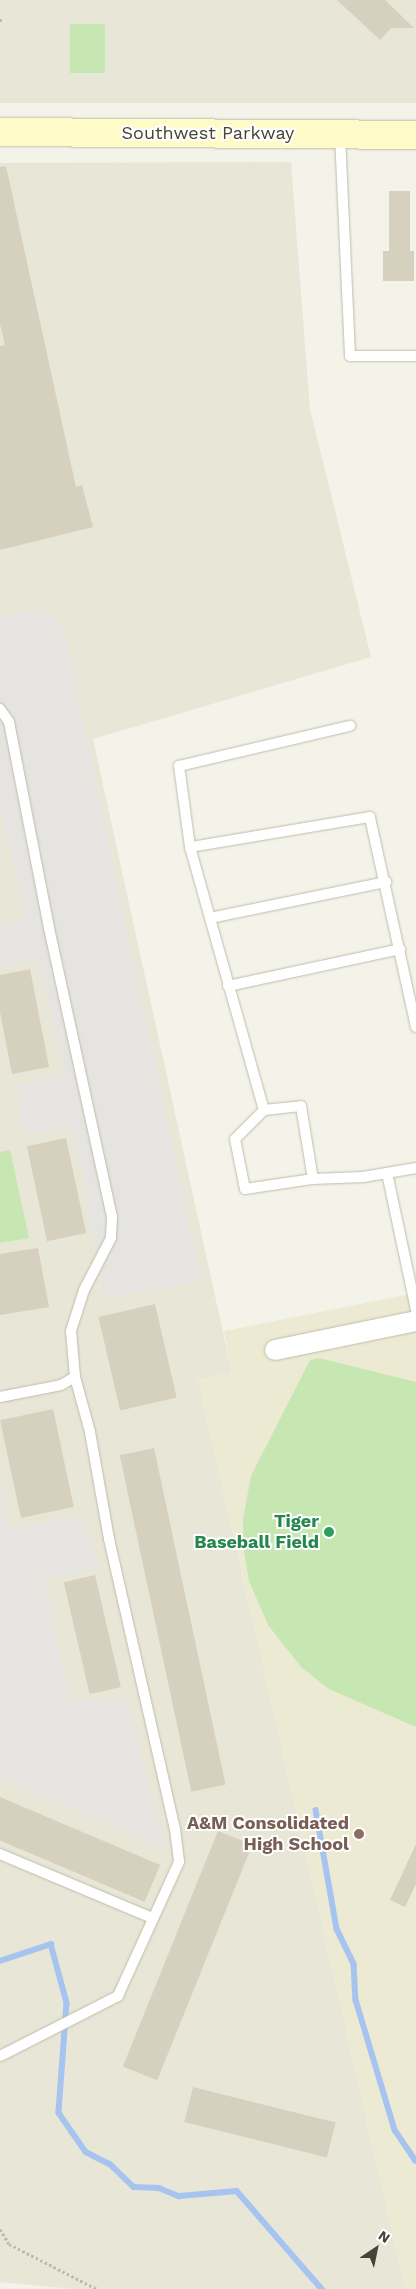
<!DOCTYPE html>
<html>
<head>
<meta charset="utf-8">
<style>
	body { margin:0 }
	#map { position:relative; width:416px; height:2289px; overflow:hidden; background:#f4f3e9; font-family:"Work Sans",sans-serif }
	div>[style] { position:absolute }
	.residential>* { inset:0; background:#e8e6d7; transform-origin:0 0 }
	.education>* { inset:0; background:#edead3 }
	.green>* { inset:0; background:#c6e7b2; transform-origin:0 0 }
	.parking>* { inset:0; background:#e5e4e0 }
	.stream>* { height:5.5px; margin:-2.75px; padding:0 2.75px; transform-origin:2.75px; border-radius:2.75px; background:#a6c4ef }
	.building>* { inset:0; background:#d5d1be; transform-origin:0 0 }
	.path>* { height:3px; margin-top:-1.5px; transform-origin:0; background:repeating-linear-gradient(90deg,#c1bb9d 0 2.5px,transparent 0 5px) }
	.roads { filter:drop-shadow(0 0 1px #bfbcab) drop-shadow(0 0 1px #bfbcab) }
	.service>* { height:10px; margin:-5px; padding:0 5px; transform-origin:5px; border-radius:5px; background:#fff }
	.minor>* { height:20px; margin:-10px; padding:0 10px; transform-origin:10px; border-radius:10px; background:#fff }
	.secondary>* { height:28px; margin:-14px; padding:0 14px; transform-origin:14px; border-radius:14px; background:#fefbc9 }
	.dots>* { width:14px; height:14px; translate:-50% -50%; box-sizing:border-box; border:2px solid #fff; border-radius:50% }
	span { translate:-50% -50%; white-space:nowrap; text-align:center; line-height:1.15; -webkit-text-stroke:4px #fff; paint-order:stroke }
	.street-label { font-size:18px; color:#474437 }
	.leisure-label { font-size:18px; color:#27864d; font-weight:700 }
	.right { translate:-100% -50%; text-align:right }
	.education-label { font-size:18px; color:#785e54; font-weight:700 }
	.north { position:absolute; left:351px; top:2224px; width:50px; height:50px; -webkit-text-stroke:4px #fff; paint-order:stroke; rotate:34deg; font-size:14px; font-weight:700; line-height:20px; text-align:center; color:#474437 }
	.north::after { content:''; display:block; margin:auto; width:18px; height:22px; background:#474437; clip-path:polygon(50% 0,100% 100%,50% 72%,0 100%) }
</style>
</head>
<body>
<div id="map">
	<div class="residential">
		<i style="left:0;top:0;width:416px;height:103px"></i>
		<i style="clip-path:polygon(291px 162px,310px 409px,371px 657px,93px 739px,232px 1373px,198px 1380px,405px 2289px,73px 2289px,0 2282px,0 163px)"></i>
	</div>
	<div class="education">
		<i style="clip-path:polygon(416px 1293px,416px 2289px,405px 2289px,198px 1380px,232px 1373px,224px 1331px)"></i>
	</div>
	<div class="green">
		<i style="left:70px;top:24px;width:35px;height:49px"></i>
		<i style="clip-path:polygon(10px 1150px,29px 1238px,0 1243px,0 1152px)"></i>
		<i style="clip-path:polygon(319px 1358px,416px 1382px,416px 1727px,329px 1689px,301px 1667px,268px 1625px,249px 1581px,243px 1545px,243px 1519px,251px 1476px,310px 1360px)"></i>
	</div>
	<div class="parking">
		<i style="clip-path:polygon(41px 609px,64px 630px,201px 1282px,105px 1298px,74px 1128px,24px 1134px,16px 1086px,64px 1073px,40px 959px,0 968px,0 927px,26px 918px,0 810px,0 617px)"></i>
		<i style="clip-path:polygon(0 1487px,10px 1529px,80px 1516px,100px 1567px,44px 1578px,69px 1701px,124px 1697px,167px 1849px,0 1778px)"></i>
	</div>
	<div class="stream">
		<i style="left:316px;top:1810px;width:121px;rotate:80deg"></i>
		<i style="left:337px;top:1929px;width:39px;rotate:64deg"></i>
		<i style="left:354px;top:1964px;width:36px;rotate:87deg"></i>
		<i style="left:356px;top:2000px;width:136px;rotate:73.3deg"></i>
		<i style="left:395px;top:2130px;width:37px;rotate:56deg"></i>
		<i style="left:0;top:1961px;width:54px;rotate:-18.4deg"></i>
		<i style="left:51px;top:1944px;width:61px;rotate:74.8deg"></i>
		<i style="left:67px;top:2003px;width:110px;rotate:94.2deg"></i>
		<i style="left:59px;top:2113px;width:47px;rotate:55.3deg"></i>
		<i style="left:86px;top:2152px;width:27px;rotate:27deg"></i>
		<i style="left:110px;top:2164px;width:33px;rotate:44deg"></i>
		<i style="left:134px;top:2187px;width:25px;rotate:2deg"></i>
		<i style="left:159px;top:2188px;width:22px;rotate:22deg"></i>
		<i style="left:179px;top:2196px;width:58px;rotate:-4.9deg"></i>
		<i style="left:237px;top:2191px;width:130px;rotate:49.1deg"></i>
	</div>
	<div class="building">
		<i style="clip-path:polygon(337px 0,385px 0,414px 28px,391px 28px,380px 40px)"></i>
		<i style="clip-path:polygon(6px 166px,76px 487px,82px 485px,93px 527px,0 550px,0 346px,5px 345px,0 324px,0 167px)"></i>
		<i style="clip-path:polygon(389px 191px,410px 191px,410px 251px,414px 251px,414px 281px,383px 281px,383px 251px,389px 251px)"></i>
		<i style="clip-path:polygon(30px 969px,49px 1067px,12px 1074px,0 1012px,0 975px)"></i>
		<i style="left:66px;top:1138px;width:97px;height:40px;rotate:78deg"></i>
		<i style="clip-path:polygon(38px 1248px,49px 1307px,0 1315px,0 1254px)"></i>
		<i style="left:155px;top:1304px;width:96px;height:58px;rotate:77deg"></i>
		<i style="left:53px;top:1409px;width:100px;height:54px;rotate:78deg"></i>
		<i style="left:154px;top:1448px;width:344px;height:35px;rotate:78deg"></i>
		<i style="left:95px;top:1575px;width:115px;height:32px;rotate:77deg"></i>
		<i style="left:0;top:1797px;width:174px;height:40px;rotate:23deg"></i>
		<i style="left:218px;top:1831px;width:37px;height:254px;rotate:22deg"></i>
		<i style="clip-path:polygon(416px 1844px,416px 1884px,405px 1907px,390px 1900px)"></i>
		<i style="left:193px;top:2087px;width:147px;height:36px;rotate:14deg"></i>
	</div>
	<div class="path">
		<i style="left:0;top:20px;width:4px"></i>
		<i style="left:0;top:2229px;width:17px;rotate:59deg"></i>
		<i style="left:9px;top:2244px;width:99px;rotate:27.1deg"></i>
	</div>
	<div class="roads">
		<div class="service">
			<i style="left:340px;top:135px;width:221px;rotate:87.4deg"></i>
			<i style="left:350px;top:356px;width:66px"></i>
			<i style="left:0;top:709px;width:16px;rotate:55deg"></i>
			<i style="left:9px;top:722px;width:210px;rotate:79deg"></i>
			<i style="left:49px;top:928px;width:296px;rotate:77.7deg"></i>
			<i style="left:112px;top:1217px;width:21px;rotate:93deg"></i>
			<i style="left:111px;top:1238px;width:59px;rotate:117.4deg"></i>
			<i style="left:84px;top:1290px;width:43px;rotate:107.6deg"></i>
			<i style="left:71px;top:1331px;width:46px;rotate:85deg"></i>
			<i style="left:75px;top:1377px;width:57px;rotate:74.7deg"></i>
			<i style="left:90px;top:1432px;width:109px;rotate:79.9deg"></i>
			<i style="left:109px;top:1539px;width:297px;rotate:77.2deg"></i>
			<i style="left:175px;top:1829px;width:33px;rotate:83deg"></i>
			<i style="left:179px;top:1862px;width:147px;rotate:114.5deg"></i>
			<i style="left:118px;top:1996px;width:132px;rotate:153deg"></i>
			<i style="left:190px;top:847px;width:82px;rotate:-97.7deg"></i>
			<i style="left:179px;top:766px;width:176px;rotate:-13.2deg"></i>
			<i style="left:210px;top:918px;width:180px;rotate:-11.6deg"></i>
			<i style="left:228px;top:986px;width:176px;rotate:-12.1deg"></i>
			<i style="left:416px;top:1027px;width:215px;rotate:-102.4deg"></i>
			<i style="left:370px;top:817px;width:182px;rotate:170.5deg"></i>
			<i style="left:190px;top:847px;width:273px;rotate:74.3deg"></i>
			<i style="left:264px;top:1110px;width:37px;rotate:-6deg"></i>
			<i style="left:301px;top:1106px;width:74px;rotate:80.7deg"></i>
			<i style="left:313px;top:1179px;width:50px;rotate:-2.3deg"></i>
			<i style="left:363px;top:1177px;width:54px;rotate:-9.6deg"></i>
			<i style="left:264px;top:1110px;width:41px;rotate:135deg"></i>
			<i style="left:235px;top:1139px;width:51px;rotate:78.7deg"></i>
			<i style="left:245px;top:1189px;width:69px;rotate:-8.4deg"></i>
			<i style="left:387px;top:1173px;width:139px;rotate:78deg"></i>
			<i style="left:0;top:1397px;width:62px;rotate:-11.1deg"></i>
			<i style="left:61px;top:1385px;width:16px;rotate:-30deg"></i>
			<i style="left:0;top:1854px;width:165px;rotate:22.8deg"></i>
		</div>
		<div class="minor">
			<i style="left:275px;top:1350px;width:144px;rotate:-11.6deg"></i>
		</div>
		<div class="secondary">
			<i style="left:0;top:132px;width:416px;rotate:0.4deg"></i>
		</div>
	</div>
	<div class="dots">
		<i style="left:329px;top:1532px;background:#2e9e5b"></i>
		<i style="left:359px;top:1834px;background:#8d6e63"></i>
	</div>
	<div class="street-label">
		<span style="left:208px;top:133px">Southwest Parkway</span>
	</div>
	<div class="leisure-label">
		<span class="right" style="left:319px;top:1532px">Tiger<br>Baseball Field</span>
	</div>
	<div class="education-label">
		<span class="right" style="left:349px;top:1834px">A&amp;M Consolidated<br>High School</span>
	</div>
	<div class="north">N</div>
</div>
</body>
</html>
